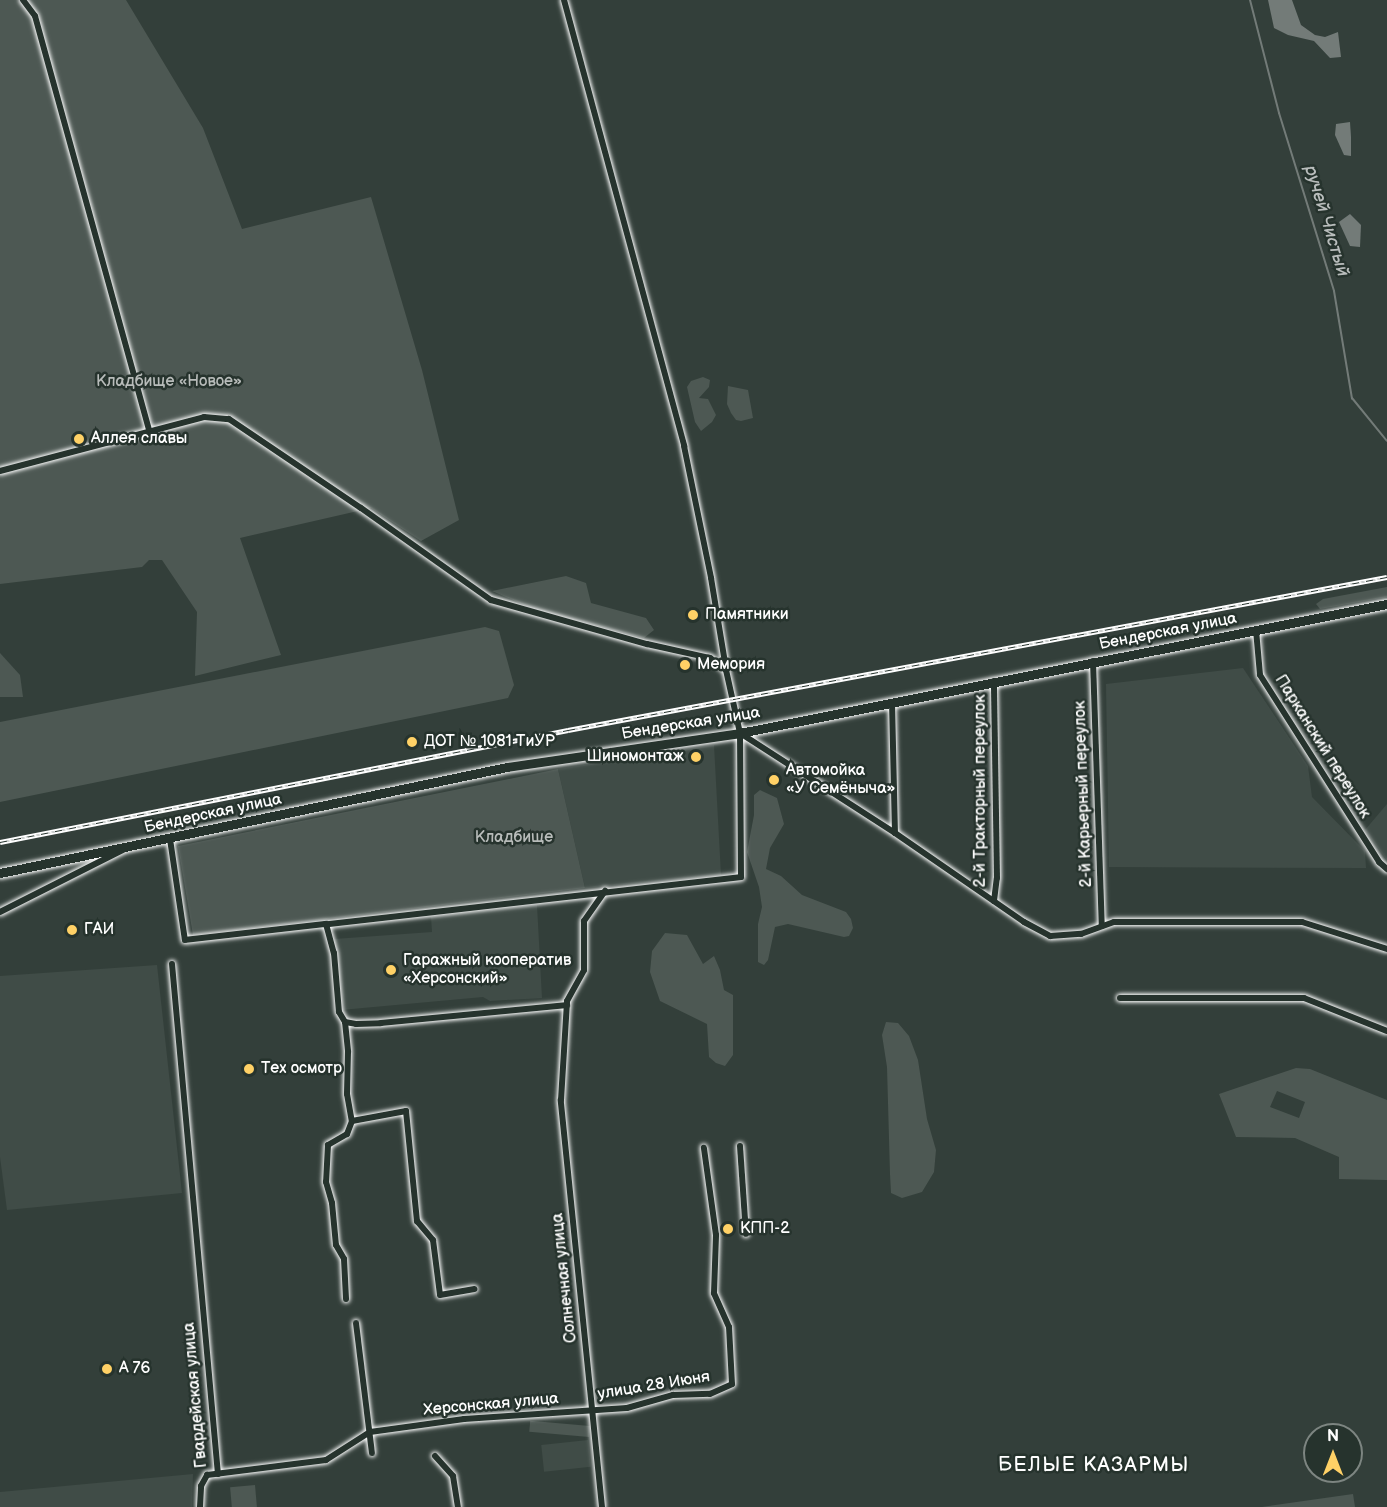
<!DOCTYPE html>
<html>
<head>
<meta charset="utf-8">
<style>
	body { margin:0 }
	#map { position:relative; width:1387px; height:1507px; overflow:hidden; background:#333f3a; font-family:"Balsamiq Sans",sans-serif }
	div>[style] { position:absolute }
	.built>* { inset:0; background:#404c47; transform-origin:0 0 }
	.green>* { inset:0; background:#4d5853; transform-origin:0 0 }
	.water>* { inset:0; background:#737b78 }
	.stream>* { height:2px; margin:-1px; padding:0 1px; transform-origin:1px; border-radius:1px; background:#737b78 }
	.roads { filter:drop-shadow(0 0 2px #fff) drop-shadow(0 0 2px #fff) }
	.minor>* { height:6px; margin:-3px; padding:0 3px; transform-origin:3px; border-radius:3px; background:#26332d }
	.primary>* { height:9px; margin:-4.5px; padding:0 4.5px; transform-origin:4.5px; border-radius:4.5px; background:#26332d }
	.rail>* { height:4.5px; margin-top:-2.25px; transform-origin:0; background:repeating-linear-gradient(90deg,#26332d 0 7px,#fff 0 14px); box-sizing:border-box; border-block:2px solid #fff }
	.dots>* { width:16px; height:16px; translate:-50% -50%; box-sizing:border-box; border:3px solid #26332d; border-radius:50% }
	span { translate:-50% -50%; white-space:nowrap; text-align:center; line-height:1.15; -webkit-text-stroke:5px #26332d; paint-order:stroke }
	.park-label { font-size:16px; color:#b8bcba }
	.poi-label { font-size:16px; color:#fff }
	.left { translate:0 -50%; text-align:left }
	.right { translate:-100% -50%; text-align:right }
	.street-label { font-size:16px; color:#fff }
	.water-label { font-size:18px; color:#b9bdbc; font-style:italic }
	.quarter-label { font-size:20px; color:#fff; letter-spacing:1.5px }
	.north { position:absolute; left:1303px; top:1423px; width:60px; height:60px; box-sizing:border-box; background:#26332d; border:2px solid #7d8581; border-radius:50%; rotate:0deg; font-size:16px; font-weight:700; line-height:24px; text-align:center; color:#fff }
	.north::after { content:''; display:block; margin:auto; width:21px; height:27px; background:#ffd166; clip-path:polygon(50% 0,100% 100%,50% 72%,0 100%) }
</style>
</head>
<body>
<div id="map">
	<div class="built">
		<i style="clip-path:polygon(1243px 668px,1308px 766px,1312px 797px,1365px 851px,1366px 868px,1109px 867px,1106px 684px)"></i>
		<i style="clip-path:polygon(714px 745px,721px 875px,585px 888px,558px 769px)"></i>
		<i style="clip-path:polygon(1387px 804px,1387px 860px,1365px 830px)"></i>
		<i style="clip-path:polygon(537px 905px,542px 998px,490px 1001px,483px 997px,341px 1010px,334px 939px,432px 932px,431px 917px)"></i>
		<i style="clip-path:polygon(157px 965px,182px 1193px,7px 1210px,0 1157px,0 976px)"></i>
		<i style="left:588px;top:1440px;width:27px;height:47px;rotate:84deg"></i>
		<i style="clip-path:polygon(193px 1474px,192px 1507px,0 1507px,0 1492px)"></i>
	</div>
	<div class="green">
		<i style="clip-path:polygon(0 0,126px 0,203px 128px,242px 229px,371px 197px,422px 370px,459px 520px,421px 541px,371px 508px,240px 538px,281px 655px,195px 676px,197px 612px,162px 560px,149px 560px,142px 567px,0 584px)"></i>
		<i style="clip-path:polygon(703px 377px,710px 380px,709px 387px,699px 398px,708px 399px,716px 415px,712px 422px,701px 431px,695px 422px,687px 387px,691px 381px)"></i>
		<i style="clip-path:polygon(728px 386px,748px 390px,753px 418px,741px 421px,736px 420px,731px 413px,727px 404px)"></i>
		<i style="clip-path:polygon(566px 576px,586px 583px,591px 603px,646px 618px,654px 630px,644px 638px,534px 609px,492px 591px)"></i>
		<i style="clip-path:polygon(1387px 587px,1387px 597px,1320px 609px,1316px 604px,1323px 599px)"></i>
		<i style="clip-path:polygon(485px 627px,499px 631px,514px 685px,508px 698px,0 802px,0 722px)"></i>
		<i style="clip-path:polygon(0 653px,20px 675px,23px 697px,0 697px)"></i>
		<i style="clip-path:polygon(558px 769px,585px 888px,193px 935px,178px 846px)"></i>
		<i style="clip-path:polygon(760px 790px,777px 798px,784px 824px,770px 848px,766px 869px,781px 876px,802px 895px,846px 912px,851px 919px,853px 928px,849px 936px,844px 937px,788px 924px,775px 927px,768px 960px,764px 965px,758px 962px,758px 924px,762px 907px,759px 887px,747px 852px,754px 815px,754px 795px)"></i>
		<i style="clip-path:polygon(665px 933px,687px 935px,703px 964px,714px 956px,720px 970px,724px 990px,733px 995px,733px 1055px,725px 1066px,716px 1063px,709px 1057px,707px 1024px,660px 1001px,650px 972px,652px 951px)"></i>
		<i style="clip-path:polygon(886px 1022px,898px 1023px,909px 1036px,918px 1060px,927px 1119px,936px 1150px,934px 1172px,922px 1192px,902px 1198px,891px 1193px,890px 1174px,887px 1067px,882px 1035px)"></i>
		<i style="clip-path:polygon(evenodd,1296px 1068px,1310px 1069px,1387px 1100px,1387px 1180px,1339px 1179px,1339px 1157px,1295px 1138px,1236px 1137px,1219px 1094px,1296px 1068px,1277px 1091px,1305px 1102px,1299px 1118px,1270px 1107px,1277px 1091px)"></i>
		<i style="left:590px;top:1426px;width:11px;height:60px;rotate:95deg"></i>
		<i style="left:255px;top:1485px;width:22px;height:25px;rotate:85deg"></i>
		<i style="clip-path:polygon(1353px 1494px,1355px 1507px,1262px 1507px)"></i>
	</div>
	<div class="water">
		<i style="clip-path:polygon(1268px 0,1292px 0,1301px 25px,1315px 35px,1325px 37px,1338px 32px,1341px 57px,1330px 58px,1314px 41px,1288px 35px,1274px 28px)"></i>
		<i style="clip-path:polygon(1350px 122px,1351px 137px,1351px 156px,1344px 155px,1335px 135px,1336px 124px)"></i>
		<i style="clip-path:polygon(1350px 214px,1361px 225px,1360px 247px,1350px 246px,1339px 222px)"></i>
	</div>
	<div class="stream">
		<i style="left:1250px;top:0;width:117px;rotate:75.6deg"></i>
		<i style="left:1279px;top:113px;width:186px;rotate:72.8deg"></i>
		<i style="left:1334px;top:291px;width:109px;rotate:80.5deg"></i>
		<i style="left:1352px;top:398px;width:55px;rotate:50.9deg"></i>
	</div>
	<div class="roads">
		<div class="minor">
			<i style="left:23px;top:0;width:20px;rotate:53deg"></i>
			<i style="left:35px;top:16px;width:430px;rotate:74.6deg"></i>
			<i style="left:564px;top:0;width:462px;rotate:74.9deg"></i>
			<i style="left:684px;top:446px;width:135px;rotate:78.4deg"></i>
			<i style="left:711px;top:578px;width:92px;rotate:80.6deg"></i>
			<i style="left:0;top:471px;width:211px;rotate:-14.8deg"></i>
			<i style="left:204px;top:417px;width:25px;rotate:5deg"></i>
			<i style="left:229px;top:419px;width:159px;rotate:34deg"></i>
			<i style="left:361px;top:508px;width:159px;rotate:35.3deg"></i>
			<i style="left:491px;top:600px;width:162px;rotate:15.8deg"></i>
			<i style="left:647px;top:644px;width:65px;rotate:12.5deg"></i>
			<i style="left:710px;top:658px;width:20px;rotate:37deg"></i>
			<i style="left:726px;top:670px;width:65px;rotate:77.5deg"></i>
			<i style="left:740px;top:733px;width:144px;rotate:89.6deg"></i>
			<i style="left:741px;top:877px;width:418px;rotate:173.5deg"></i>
			<i style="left:326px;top:924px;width:30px;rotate:75deg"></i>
			<i style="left:334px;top:953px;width:59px;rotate:85.2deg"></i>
			<i style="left:339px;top:1012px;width:12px;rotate:59deg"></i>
			<i style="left:345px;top:1022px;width:30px;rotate:84deg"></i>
			<i style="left:348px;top:1052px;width:42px;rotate:91.4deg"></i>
			<i style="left:347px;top:1094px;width:27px;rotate:80deg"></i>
			<i style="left:352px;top:1121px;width:14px;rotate:111deg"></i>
			<i style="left:347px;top:1134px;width:22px;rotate:150deg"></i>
			<i style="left:328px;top:1145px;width:37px;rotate:93deg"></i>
			<i style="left:326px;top:1182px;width:22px;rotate:74deg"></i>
			<i style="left:332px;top:1203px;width:42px;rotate:84.6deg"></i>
			<i style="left:336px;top:1245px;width:16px;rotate:60deg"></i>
			<i style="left:344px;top:1259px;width:40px;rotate:87.1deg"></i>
			<i style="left:1256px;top:630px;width:45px;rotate:84.9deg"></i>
			<i style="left:1260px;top:675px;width:222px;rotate:57.5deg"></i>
			<i style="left:1379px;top:862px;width:11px;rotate:41deg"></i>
			<i style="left:1093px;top:661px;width:265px;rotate:88.1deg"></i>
			<i style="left:892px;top:702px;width:131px;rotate:88.7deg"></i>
			<i style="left:740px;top:733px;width:184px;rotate:32.8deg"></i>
			<i style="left:895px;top:833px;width:157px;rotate:34.6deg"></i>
			<i style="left:1024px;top:922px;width:30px;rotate:28deg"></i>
			<i style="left:1050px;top:936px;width:31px;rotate:-4deg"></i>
			<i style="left:1081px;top:934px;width:35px;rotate:-20deg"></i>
			<i style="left:1114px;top:922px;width:188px"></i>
			<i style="left:1302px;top:922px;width:89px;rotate:17.6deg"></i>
			<i style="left:170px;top:839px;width:102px;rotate:81.6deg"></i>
			<i style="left:185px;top:940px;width:142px;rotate:-6.5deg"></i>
			<i style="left:994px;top:901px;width:23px;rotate:-83deg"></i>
			<i style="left:997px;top:878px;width:197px;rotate:-90.9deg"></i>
			<i style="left:0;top:912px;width:138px;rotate:-26.8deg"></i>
			<i style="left:172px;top:964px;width:512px;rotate:84.85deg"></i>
			<i style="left:1120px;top:998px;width:184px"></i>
			<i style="left:1304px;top:998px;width:89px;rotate:21.7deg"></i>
			<i style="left:345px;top:1022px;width:11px;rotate:10deg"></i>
			<i style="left:356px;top:1024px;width:25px;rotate:-2deg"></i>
			<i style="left:381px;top:1023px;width:187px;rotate:-5.5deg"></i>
			<i style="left:352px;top:1121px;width:55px;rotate:-10.5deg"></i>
			<i style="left:406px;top:1111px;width:111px;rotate:84.3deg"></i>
			<i style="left:417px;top:1221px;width:25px;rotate:50deg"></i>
			<i style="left:433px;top:1240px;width:55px;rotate:82.7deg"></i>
			<i style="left:440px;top:1295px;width:35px;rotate:-10deg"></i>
			<i style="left:740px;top:1146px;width:88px;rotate:86.1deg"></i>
			<i style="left:356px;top:1323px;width:131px;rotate:83deg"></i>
			<i style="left:435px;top:1456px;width:27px;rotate:48deg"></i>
			<i style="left:453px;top:1476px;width:31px;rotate:81deg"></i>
			<i style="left:200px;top:1507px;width:21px;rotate:-87deg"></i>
			<i style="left:201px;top:1486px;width:13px;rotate:-61deg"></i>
			<i style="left:207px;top:1475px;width:120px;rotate:-7.2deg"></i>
			<i style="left:326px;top:1460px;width:52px;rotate:-32.5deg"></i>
			<i style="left:370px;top:1432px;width:95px;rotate:-7.9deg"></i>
			<i style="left:464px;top:1419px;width:163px;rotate:-3.9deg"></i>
			<i style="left:627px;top:1408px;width:48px;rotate:-15.8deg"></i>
			<i style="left:673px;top:1395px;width:37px;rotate:-2deg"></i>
			<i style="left:710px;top:1394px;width:24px;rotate:-24deg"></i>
			<i style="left:732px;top:1384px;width:57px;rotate:-93deg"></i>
			<i style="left:729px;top:1327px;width:37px;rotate:-114deg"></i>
			<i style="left:714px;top:1293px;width:58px;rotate:-88deg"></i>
			<i style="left:716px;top:1235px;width:88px;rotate:-97.9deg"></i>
			<i style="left:602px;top:1507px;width:409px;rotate:-95.8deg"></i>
			<i style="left:561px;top:1100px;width:99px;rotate:-86.5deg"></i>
			<i style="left:567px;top:1001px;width:35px;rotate:-61deg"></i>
			<i style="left:584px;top:970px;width:49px;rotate:-90deg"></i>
			<i style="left:584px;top:921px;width:37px;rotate:-55deg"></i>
		</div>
		<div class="primary">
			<i style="left:0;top:873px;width:518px;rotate:-11.81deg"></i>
			<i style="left:507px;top:767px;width:235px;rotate:-8.3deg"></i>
			<i style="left:740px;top:733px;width:660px;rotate:-11.28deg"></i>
		</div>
	</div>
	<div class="rail">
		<i style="left:0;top:842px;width:579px;rotate:-11.15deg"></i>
		<i style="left:568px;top:730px;width:833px;rotate:-10.58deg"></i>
	</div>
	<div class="dots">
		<i style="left:79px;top:439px;background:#ffd166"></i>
		<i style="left:693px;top:615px;background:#ffd166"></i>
		<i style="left:685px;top:665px;background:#ffd166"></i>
		<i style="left:412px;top:742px;background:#ffd166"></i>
		<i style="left:696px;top:757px;background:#ffd166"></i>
		<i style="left:774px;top:780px;background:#ffd166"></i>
		<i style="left:72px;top:930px;background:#ffd166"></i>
		<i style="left:391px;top:970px;background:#ffd166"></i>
		<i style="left:249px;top:1069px;background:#ffd166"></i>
		<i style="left:728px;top:1229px;background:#ffd166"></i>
		<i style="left:107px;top:1369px;background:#ffd166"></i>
	</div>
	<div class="park-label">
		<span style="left:169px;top:382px">Кладбище «Новое»</span>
		<span style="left:514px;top:838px">Кладбище</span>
	</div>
	<div class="poi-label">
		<span class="left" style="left:91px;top:439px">Аллея славы</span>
		<span class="left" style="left:705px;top:615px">Памятники</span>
		<span class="left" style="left:697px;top:665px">Мемория</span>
		<span class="left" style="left:424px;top:742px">ДОТ № 1081 ТиУР</span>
		<span class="right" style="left:684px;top:757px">Шиномонтаж</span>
		<span class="left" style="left:786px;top:780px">Автомойка<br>«У Семёныча»</span>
		<span class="left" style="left:84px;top:930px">ГАИ</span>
		<span class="left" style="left:403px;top:970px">Гаражный кооператив<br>«Херсонский»</span>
		<span class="left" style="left:261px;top:1069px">Тех осмотр</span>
		<span class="left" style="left:740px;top:1229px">КПП-2</span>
		<span class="left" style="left:119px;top:1369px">А 76</span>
	</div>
	<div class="street-label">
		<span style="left:1168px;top:632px;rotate:-11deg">Бендерская улица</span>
		<span style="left:691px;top:724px;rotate:-9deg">Бендерская улица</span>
		<span style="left:1322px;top:747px;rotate:58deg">Парканский переулок</span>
		<span style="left:981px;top:791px;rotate:-90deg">2-й Тракторный переулок</span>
		<span style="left:1084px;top:794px;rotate:-92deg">2-й Карьерный переулок</span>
		<span style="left:213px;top:814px;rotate:-12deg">Бендерская улица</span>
		<span style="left:565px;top:1278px;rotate:-96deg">Солнечная улица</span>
		<span style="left:654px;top:1386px;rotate:-9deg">улица 28 Июня</span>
		<span style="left:196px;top:1395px;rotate:-95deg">Гвардейская улица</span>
		<span style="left:491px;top:1405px;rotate:-5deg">Херсонская улица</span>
	</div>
	<div class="water-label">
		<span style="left:1326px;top:221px;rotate:73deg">ручей Чистый</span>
	</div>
	<div class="quarter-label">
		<span style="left:1094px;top:1465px">БЕЛЫЕ КАЗАРМЫ</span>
	</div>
	<div class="north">N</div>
</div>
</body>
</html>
